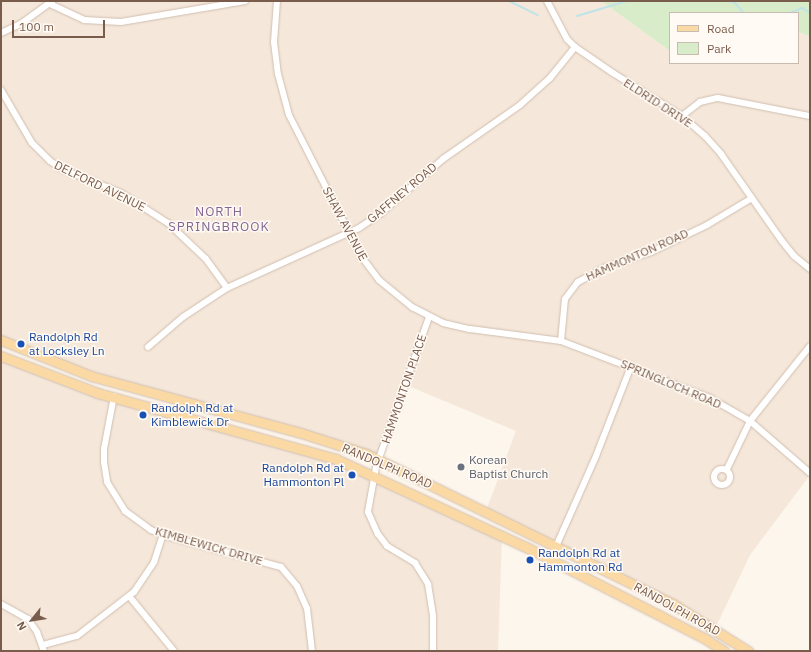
<!DOCTYPE html>
<html>
<head>
<meta charset="utf-8">
<style>
	body { margin:0 }
	#map { position:relative; width:811px; height:652px; overflow:hidden; background:#fdf6ec; font-family:"IBM Plex Sans",sans-serif }
	div>[style] { position:absolute }
	.residential>* { inset:0; background:#f5e8da }
	.green>* { inset:0; background:#d8ecc9 }
	.stream>* { height:2px; margin:-1px; padding:0 1px; transform-origin:1px; border-radius:1px; background:#bfe3e8 }
	.roads { filter:drop-shadow(0 0 1px #d1beb0) drop-shadow(0 0 1px #d1beb0) }
	.street>* { height:6px; margin:-3px; padding:0 3px; transform-origin:3px; border-radius:3px; background:#fff }
	.street>.ring { margin:-3px; padding:0; box-sizing:content-box; background:none; border:6px solid #fff; border-radius:50% }
	.primary>* { height:9px; margin:-4.5px; padding:0 4.5px; transform-origin:4.5px; border-radius:4.5px; background:#fbd9a5 }
	.dots>* { width:11px; height:11px; translate:-50% -50%; box-sizing:border-box; border:2px solid #fffaf3; border-radius:50% }
	span { translate:-50% -50%; white-space:nowrap; text-align:center; line-height:1.15; -webkit-text-stroke:3px #fffaf3; paint-order:stroke }
	.street-label { font-size:12px; color:#7a5c4d }
	.transit-label { font-size:12px; color:#164399 }
	.left { translate:0 -50%; text-align:left }
	.right { translate:-100% -50%; text-align:right }
	.worship-label { font-size:12px; color:#5b616d }
	.neighbourhood-label { font-size:13px; color:#846695; letter-spacing:1px }
	.frame { position:absolute; inset:0; border:2px solid #7a5c4d; pointer-events:none }
	.legend { position:absolute; left:669px; top:12px; width:130px; height:52px; box-sizing:border-box; background:#fffaf3; border:1px solid #cabbb1; margin:0; padding:5px 7px; list-style:none; font-size:12px; color:#7a5c4d }
	.legend li { display:flex; align-items:center; gap:8px; height:20px }
	.legend b { width:20px; border:1px solid #cabbb1 }
	.north { position:absolute; left:12px; top:600px; width:40px; height:40px; -webkit-text-stroke:3px #fffaf3; paint-order:stroke; rotate:240deg; font-size:11px; font-weight:700; line-height:16px; text-align:center; color:#7a5c4d }
	.north::after { content:''; display:block; margin:auto; width:14px; height:18px; background:#7a5c4d; clip-path:polygon(50% 0,100% 100%,50% 72%,0 100%) }
	.scale { position:absolute; left:12px; top:20px; width:93px; height:18px; box-sizing:border-box; border:2px solid #7a5c4d; border-top:0; padding-left:5px; font-size:12px; line-height:14px; white-space:nowrap; color:#7a5c4d; -webkit-text-stroke:3px #fffaf3; paint-order:stroke }
</style>
</head>
<body>
<div id="map">
	<div class="residential">
		<i style="clip-path:polygon(1px 1px,601px 1px,670px 51px,670px 63px,798px 63px,798px 32px,810px 36px,810px 475px,750px 555px,715px 629px,486px 511px,516px 431px,406px 385px,379px 461px,91px 376px,1px 340px)"></i>
		<i style="clip-path:polygon(1px 356px,98px 393px,299px 447px,502px 536px,498px 651px,1px 651px)"></i>
	</div>
	<div class="green">
		<i style="clip-path:polygon(601px 1px,810px 1px,810px 36px,798px 32px,798px 13px,670px 13px,670px 51px)"></i>
	</div>
	<div class="stream">
		<i style="left:509px;top:1px;width:32px;rotate:26deg"></i>
		<i style="left:730px;top:1px;width:4px;rotate:14deg"></i>
		<i style="left:734px;top:2px;width:15px;rotate:48deg"></i>
		<i style="left:790px;top:13px;width:13px;rotate:-23deg"></i>
		<i style="left:802px;top:8px;width:9px;rotate:32deg"></i>
		<i style="left:577px;top:16px;width:52px;rotate:-16.7deg"></i>
	</div>
	<div class="roads">
		<div class="street">
			<i style="left:277px;top:1px;width:41px;rotate:94.2deg"></i>
			<i style="left:274px;top:42px;width:32px;rotate:83deg"></i>
			<i style="left:278px;top:74px;width:42px;rotate:75deg"></i>
			<i style="left:289px;top:115px;width:158px;rotate:62.9deg"></i>
			<i style="left:361px;top:256px;width:30px;rotate:53deg"></i>
			<i style="left:379px;top:280px;width:43px;rotate:39.3deg"></i>
			<i style="left:412px;top:307px;width:35px;rotate:27deg"></i>
			<i style="left:443px;top:323px;width:28px;rotate:13deg"></i>
			<i style="left:470px;top:329px;width:92px;rotate:7.5deg"></i>
			<i style="left:561px;top:341px;width:160px;rotate:20.9deg"></i>
			<i style="left:710px;top:398px;width:46px;rotate:29.9deg"></i>
			<i style="left:750px;top:421px;width:79px;rotate:40.9deg"></i>
			<i style="left:547px;top:1px;width:43px;rotate:62.2deg"></i>
			<i style="left:567px;top:39px;width:11px;rotate:45deg"></i>
			<i style="left:575px;top:47px;width:46px;rotate:34.4deg"></i>
			<i style="left:613px;top:73px;width:81px;rotate:31.9deg"></i>
			<i style="left:682px;top:116px;width:30px;rotate:41deg"></i>
			<i style="left:705px;top:136px;width:24px;rotate:48deg"></i>
			<i style="left:721px;top:154px;width:106px;rotate:55deg"></i>
			<i style="left:782px;top:241px;width:19px;rotate:51deg"></i>
			<i style="left:794px;top:256px;width:21px;rotate:39deg"></i>
			<i style="left:50px;top:4px;width:38px;rotate:25deg"></i>
			<i style="left:84px;top:20px;width:37px;rotate:3deg"></i>
			<i style="left:121px;top:22px;width:126px;rotate:-9.6deg"></i>
			<i style="left:1px;top:33px;width:23px;rotate:-25deg"></i>
			<i style="left:22px;top:23px;width:37px;rotate:-36deg"></i>
			<i style="left:1px;top:90px;width:61px;rotate:59.7deg"></i>
			<i style="left:32px;top:143px;width:25px;rotate:45deg"></i>
			<i style="left:50px;top:161px;width:14px;rotate:34deg"></i>
			<i style="left:62px;top:169px;width:64px;rotate:22.1deg"></i>
			<i style="left:121px;top:193px;width:56px;rotate:32.6deg"></i>
			<i style="left:168px;top:223px;width:52px;rotate:43.5deg"></i>
			<i style="left:206px;top:259px;width:36px;rotate:54deg"></i>
			<i style="left:682px;top:116px;width:23px;rotate:-38deg"></i>
			<i style="left:700px;top:102px;width:18px;rotate:-13deg"></i>
			<i style="left:718px;top:98px;width:94px;rotate:11.1deg"></i>
			<i style="left:429px;top:317px;width:159px;rotate:109.5deg"></i>
			<i style="left:376px;top:467px;width:46px;rotate:100.1deg"></i>
			<i style="left:368px;top:512px;width:24px;rotate:66deg"></i>
			<i style="left:378px;top:534px;width:15px;rotate:53deg"></i>
			<i style="left:387px;top:546px;width:33px;rotate:31deg"></i>
			<i style="left:415px;top:563px;width:25px;rotate:58deg"></i>
			<i style="left:428px;top:584px;width:33px;rotate:81deg"></i>
			<i style="left:433px;top:617px;width:34px;rotate:90deg"></i>
			<i style="left:561px;top:341px;width:42px;rotate:-84.6deg"></i>
			<i style="left:565px;top:299px;width:21px;rotate:-53deg"></i>
			<i style="left:578px;top:282px;width:32px;rotate:-28deg"></i>
			<i style="left:606px;top:267px;width:47px;rotate:-18.4deg"></i>
			<i style="left:651px;top:252px;width:62px;rotate:-25.7deg"></i>
			<i style="left:707px;top:225px;width:52px;rotate:-31deg"></i>
			<i style="left:148px;top:347px;width:46px;rotate:-40.6deg"></i>
			<i style="left:183px;top:317px;width:53px;rotate:-33.4deg"></i>
			<i style="left:227px;top:288px;width:145px;rotate:-24.4deg"></i>
			<i style="left:359px;top:228px;width:25px;rotate:-34deg"></i>
			<i style="left:380px;top:214px;width:84px;rotate:-41.1deg"></i>
			<i style="left:443px;top:159px;width:94px;rotate:-35deg"></i>
			<i style="left:520px;top:105px;width:40px;rotate:-42deg"></i>
			<i style="left:550px;top:78px;width:40px;rotate:-51deg"></i>
			<i style="left:114px;top:396px;width:54px;rotate:100.7deg"></i>
			<i style="left:104px;top:449px;width:13px;rotate:90deg"></i>
			<i style="left:104px;top:462px;width:20px;rotate:81deg"></i>
			<i style="left:107px;top:482px;width:34px;rotate:58deg"></i>
			<i style="left:125px;top:511px;width:32px;rotate:36deg"></i>
			<i style="left:151px;top:530px;width:13px;rotate:23deg"></i>
			<i style="left:163px;top:535px;width:122px;rotate:15.2deg"></i>
			<i style="left:281px;top:567px;width:25px;rotate:50deg"></i>
			<i style="left:297px;top:586px;width:24px;rotate:66deg"></i>
			<i style="left:307px;top:608px;width:43px;rotate:83.4deg"></i>
			<i style="left:727px;top:469px;width:53px;rotate:-64.4deg"></i>
			<i style="left:750px;top:421px;width:96px;rotate:-51.3deg"></i>
			<i class="ring" style="left:714px;top:469px;width:10px;height:10px"></i>
			<i style="left:550px;top:560px;width:114px;rotate:-66.1deg"></i>
			<i style="left:596px;top:456px;width:97px;rotate:-68.7deg"></i>
			<i style="left:129px;top:596px;width:71px;rotate:50.7deg"></i>
			<i style="left:1px;top:604px;width:31px;rotate:29deg"></i>
			<i style="left:28px;top:619px;width:16px;rotate:55deg"></i>
			<i style="left:37px;top:632px;width:20px;rotate:70deg"></i>
			<i style="left:43px;top:645px;width:35px;rotate:-15deg"></i>
			<i style="left:77px;top:636px;width:72px;rotate:-37.7deg"></i>
			<i style="left:134px;top:592px;width:36px;rotate:-56deg"></i>
			<i style="left:154px;top:562px;width:28px;rotate:-72deg"></i>
		</div>
		<div class="primary">
			<i style="left:1px;top:340px;width:97px;rotate:21.8deg"></i>
			<i style="left:91px;top:376px;width:218px;rotate:15.2deg"></i>
			<i style="left:301px;top:433px;width:69px;rotate:17.7deg"></i>
			<i style="left:367px;top:454px;width:341px;rotate:26.1deg"></i>
			<i style="left:673px;top:604px;width:89px;rotate:32.1deg"></i>
			<i style="left:1px;top:356px;width:104px;rotate:20.9deg"></i>
			<i style="left:98px;top:393px;width:247px;rotate:15.5deg"></i>
			<i style="left:336px;top:459px;width:212px;rotate:24.9deg"></i>
			<i style="left:528px;top:548px;width:198px;rotate:27.1deg"></i>
			<i style="left:704px;top:638px;width:24px;rotate:33deg"></i>
		</div>
	</div>
	<div class="dots">
		<i style="left:21px;top:344px;background:#1a4fb4"></i>
		<i style="left:143px;top:415px;background:#1a4fb4"></i>
		<i style="left:461px;top:467px;background:#6b7280"></i>
		<i style="left:352px;top:475px;background:#1a4fb4"></i>
		<i style="left:530px;top:560px;background:#1a4fb4"></i>
	</div>
	<div class="street-label">
		<span style="left:658px;top:103px;rotate:33deg">ELDRID DRIVE</span>
		<span style="left:100px;top:186px;rotate:26deg">DELFORD AVENUE</span>
		<span style="left:402px;top:193px;rotate:-40deg">GAFFNEY ROAD</span>
		<span style="left:345px;top:224px;rotate:62deg">SHAW AVENUE</span>
		<span style="left:637px;top:255px;rotate:-24deg">HAMMONTON ROAD</span>
		<span style="left:671px;top:384px;rotate:23deg">SPRINGLOCH ROAD</span>
		<span style="left:404px;top:389px;rotate:-71deg">HAMMONTON PLACE</span>
		<span style="left:387px;top:466px;rotate:23deg">RANDOLPH ROAD</span>
		<span style="left:209px;top:546px;rotate:16deg">KIMBLEWICK DRIVE</span>
		<span style="left:677px;top:609px;rotate:29deg">RANDOLPH ROAD</span>
	</div>
	<div class="transit-label">
		<span class="left" style="left:29px;top:344px">Randolph Rd<br>at Locksley Ln</span>
		<span class="left" style="left:151px;top:415px">Randolph Rd at<br>Kimblewick Dr</span>
		<span class="right" style="left:344px;top:475px">Randolph Rd at<br>Hammonton Pl</span>
		<span class="left" style="left:538px;top:560px">Randolph Rd at<br>Hammonton Rd</span>
	</div>
	<div class="worship-label">
		<span class="left" style="left:469px;top:467px">Korean<br>Baptist Church</span>
	</div>
	<div class="neighbourhood-label">
		<span style="left:219px;top:220px">NORTH<br>SPRINGBROOK</span>
	</div>
	<div class="frame"></div>
	<ul class="legend">
	<li><b style="height:5px;background:#fbd9a5"></b>Road</li>
	<li><b style="height:11px;background:#d8ecc9"></b>Park</li>
	</ul>
	<div class="north">N</div>
	<div class="scale">100 m</div>
</div>
</body>
</html>
